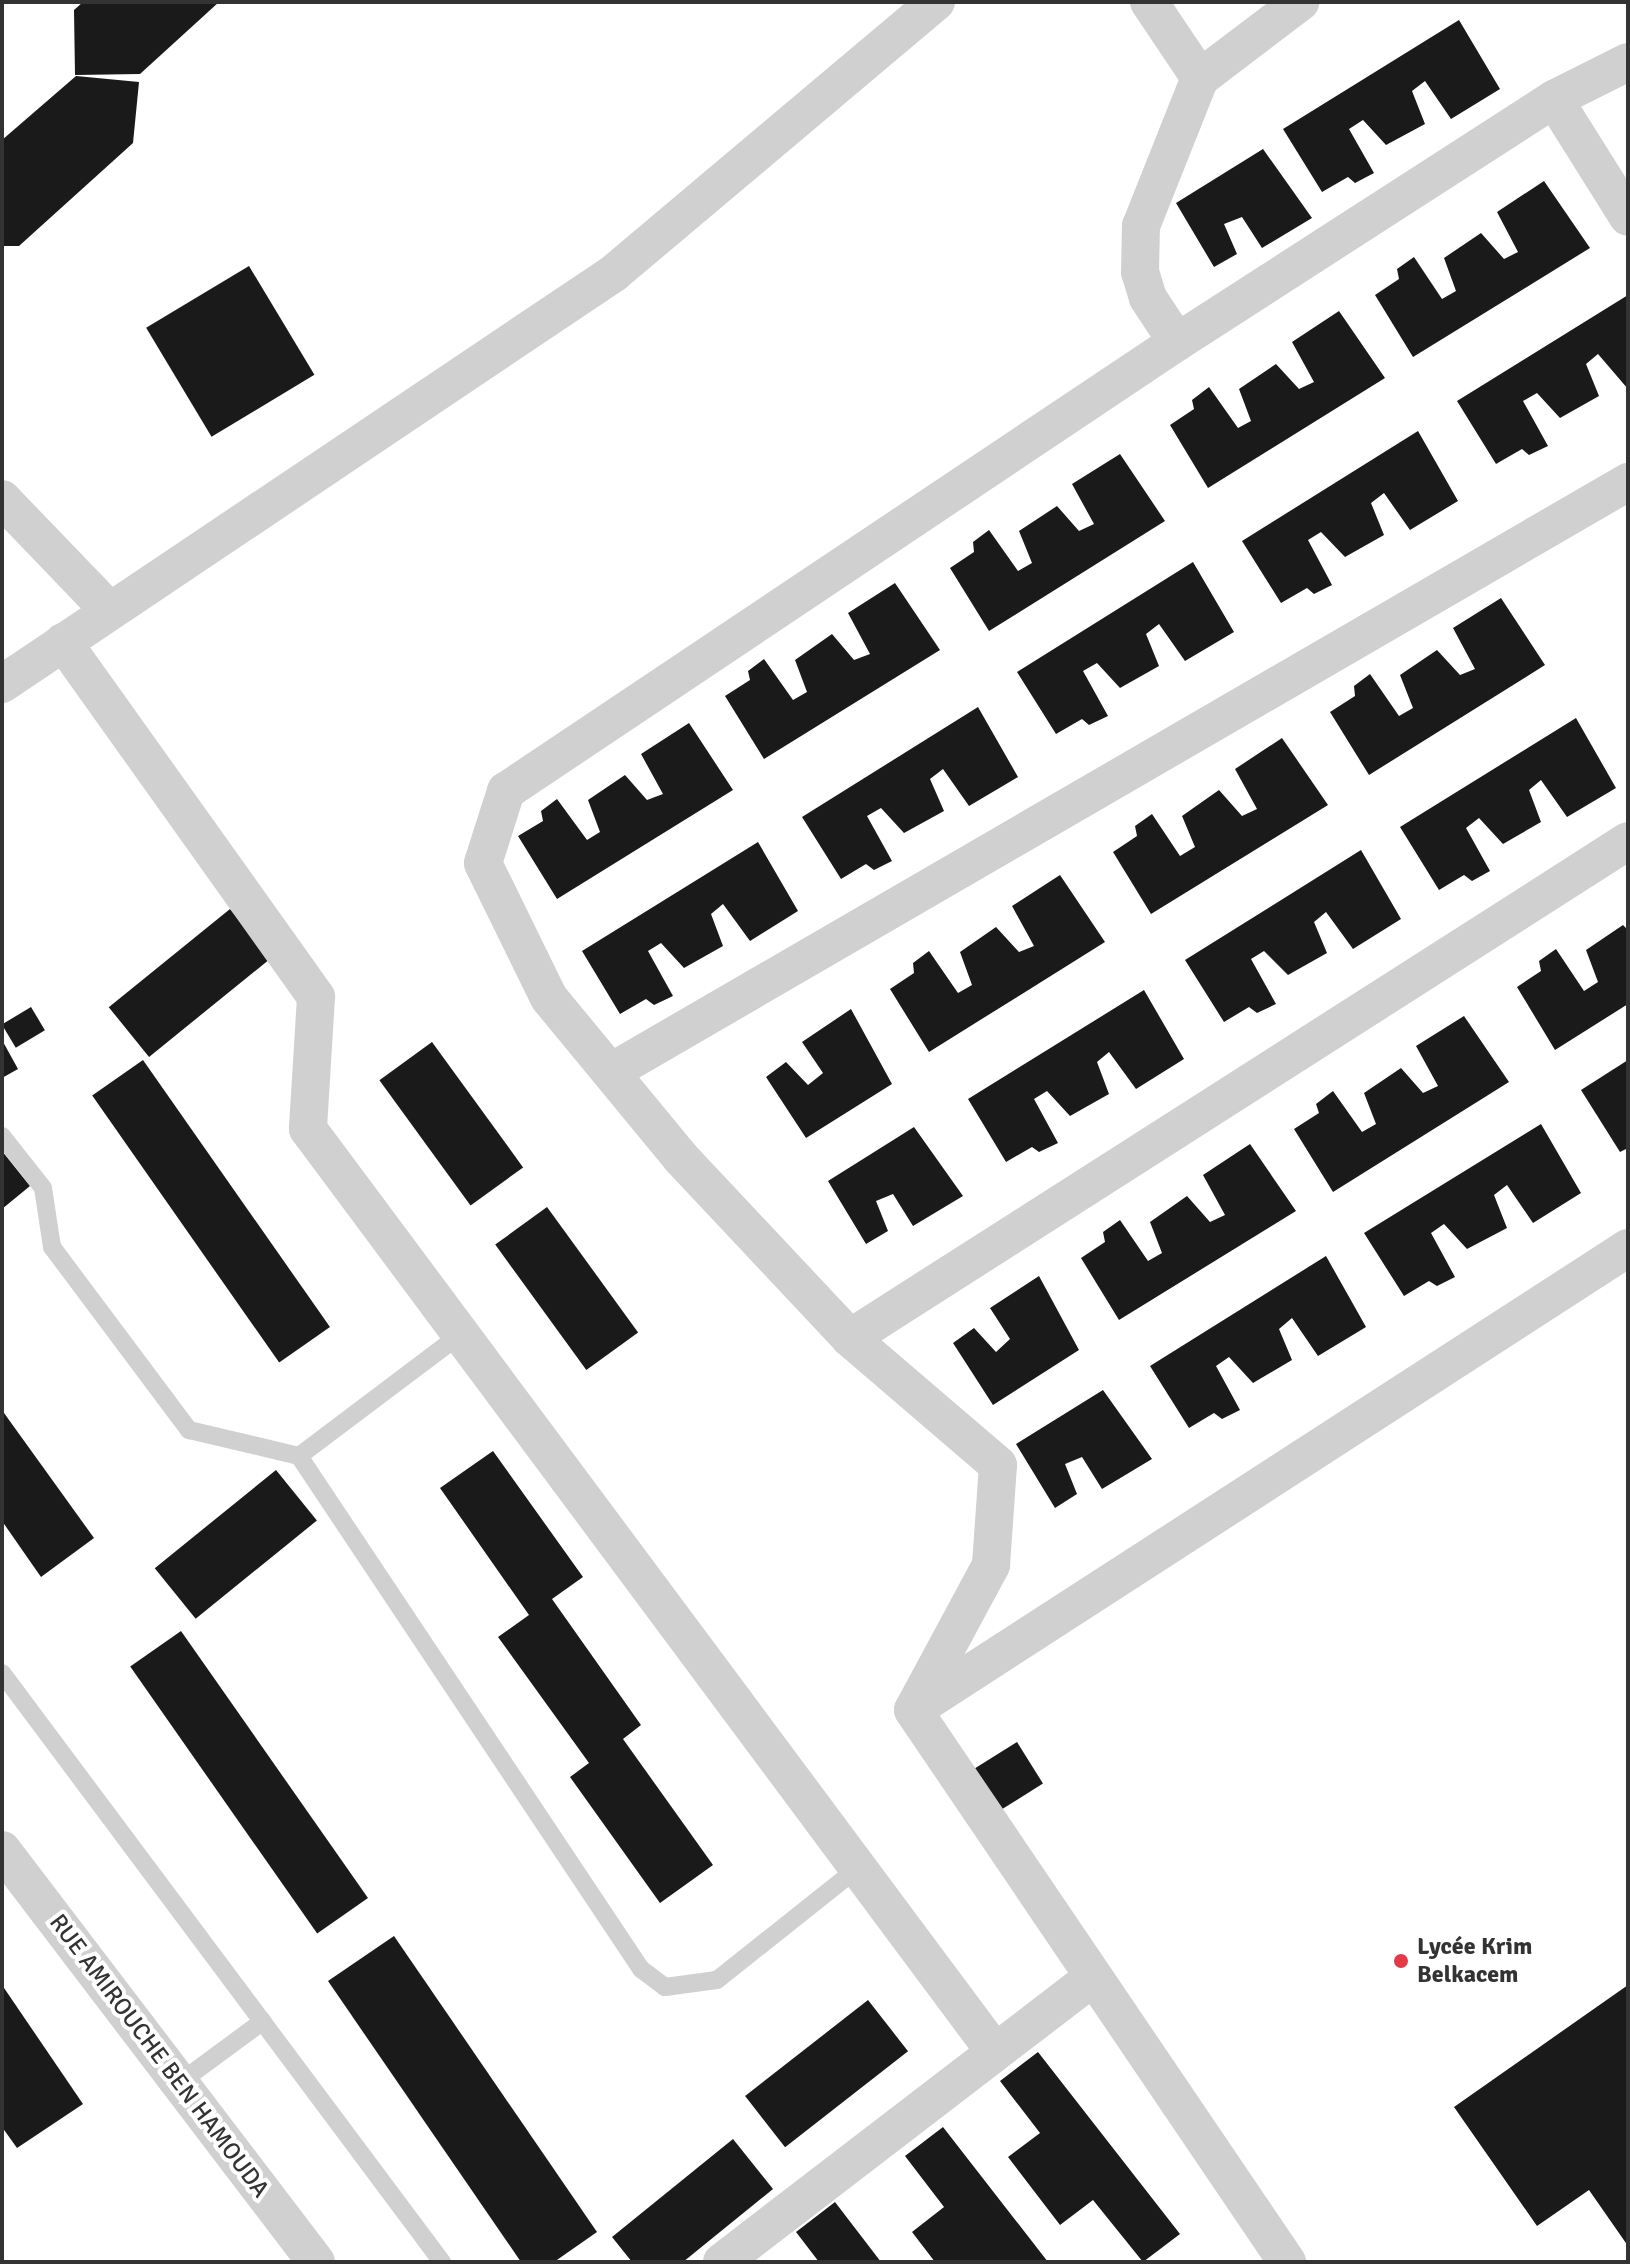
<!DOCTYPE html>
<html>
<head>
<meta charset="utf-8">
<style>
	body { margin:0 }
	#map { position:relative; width:1630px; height:2264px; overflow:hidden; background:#fff; font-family:Signika,sans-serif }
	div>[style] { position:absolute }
	.building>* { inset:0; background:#1a1a1a; transform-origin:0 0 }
	.service>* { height:18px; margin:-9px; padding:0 9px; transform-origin:9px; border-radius:9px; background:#d0d0d0 }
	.minor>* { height:38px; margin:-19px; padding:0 19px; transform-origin:19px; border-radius:19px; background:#d0d0d0 }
	.dots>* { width:22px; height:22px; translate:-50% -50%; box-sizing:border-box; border:4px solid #fff; border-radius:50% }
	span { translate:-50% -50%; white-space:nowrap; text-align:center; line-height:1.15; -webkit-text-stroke:8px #fff; paint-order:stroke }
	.poi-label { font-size:24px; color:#333; font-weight:700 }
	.left { translate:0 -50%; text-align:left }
	.street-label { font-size:24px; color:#333 }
	.frame { position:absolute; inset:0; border:4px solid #333; pointer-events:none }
</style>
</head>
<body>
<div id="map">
	<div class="building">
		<i style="clip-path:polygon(83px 2px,219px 2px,140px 74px,75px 75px,74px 10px)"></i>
		<i style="clip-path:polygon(1459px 20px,1500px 89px,1451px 119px,1425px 81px,1412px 91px,1425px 124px,1386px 145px,1363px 120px,1349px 129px,1374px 173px,1355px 183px,1348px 177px,1322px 192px,1283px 129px)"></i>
		<i style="clip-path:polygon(76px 76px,139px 82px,133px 143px,19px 246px,2px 246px,2px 140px)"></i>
		<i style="clip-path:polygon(1263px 149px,1312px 218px,1262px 248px,1242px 217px,1224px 224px,1237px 254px,1214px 267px,1176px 203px)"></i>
		<i style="clip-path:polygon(1544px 181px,1590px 248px,1413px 357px,1375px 295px,1399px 279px,1397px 269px,1414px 257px,1442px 299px,1456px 291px,1444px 258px,1481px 233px,1504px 259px,1518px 252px,1497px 212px)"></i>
		<i style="left:249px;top:266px;width:127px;height:120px;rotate:59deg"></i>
		<i style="clip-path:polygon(1628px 295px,1628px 389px,1598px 354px,1586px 364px,1599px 396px,1560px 418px,1537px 393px,1523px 401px,1548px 446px,1529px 455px,1522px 449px,1496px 464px,1457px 401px)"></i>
		<i style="clip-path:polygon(1339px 311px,1385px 378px,1208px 488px,1170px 425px,1194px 409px,1192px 400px,1209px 387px,1238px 428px,1251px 421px,1239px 389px,1276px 364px,1299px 389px,1314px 382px,1292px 342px)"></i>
		<i style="clip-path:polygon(1418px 431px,1458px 501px,1410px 530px,1384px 493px,1371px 503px,1384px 535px,1345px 557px,1321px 532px,1308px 540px,1332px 585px,1314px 594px,1307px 588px,1281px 603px,1242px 541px)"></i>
		<i style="clip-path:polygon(1120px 454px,1165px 521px,989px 631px,950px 568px,974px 552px,973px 542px,989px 530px,1018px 571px,1032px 563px,1019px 531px,1057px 506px,1079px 531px,1094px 524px,1072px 484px)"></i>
		<i style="clip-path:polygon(1193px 562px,1234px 632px,1185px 661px,1159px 624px,1146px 634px,1159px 666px,1120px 688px,1097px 663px,1083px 671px,1108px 716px,1089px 725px,1082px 719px,1056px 734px,1017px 672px)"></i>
		<i style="clip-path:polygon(895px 583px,940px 650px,764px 759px,725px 696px,750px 680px,748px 671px,764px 659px,793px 700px,807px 692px,795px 660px,832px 634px,854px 660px,870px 654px,848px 613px)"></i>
		<i style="clip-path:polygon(1501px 598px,1545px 665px,1369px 775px,1330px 712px,1355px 696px,1354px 686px,1370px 674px,1399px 716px,1413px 708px,1400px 675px,1437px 650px,1460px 675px,1475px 669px,1453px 628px)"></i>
		<i style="clip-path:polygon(978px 707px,1018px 777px,969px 806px,943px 769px,930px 779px,944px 811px,904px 833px,881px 808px,867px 816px,892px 861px,874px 870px,866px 864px,841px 879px,802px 817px)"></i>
		<i style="clip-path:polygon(1576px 718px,1616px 788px,1567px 817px,1541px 780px,1529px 790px,1541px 822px,1503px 844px,1479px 818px,1466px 828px,1490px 871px,1472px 881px,1464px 875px,1439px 890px,1400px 827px)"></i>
		<i style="clip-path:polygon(689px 723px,733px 790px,557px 899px,518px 836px,543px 821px,541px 811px,557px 799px,587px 840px,600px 832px,588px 800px,625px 775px,647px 800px,663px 794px,641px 754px)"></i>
		<i style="clip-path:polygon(1282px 738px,1328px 805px,1151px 914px,1113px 852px,1137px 836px,1135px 826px,1152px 814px,1180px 856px,1195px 847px,1182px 816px,1219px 790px,1242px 816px,1257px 809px,1235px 769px)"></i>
		<i style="clip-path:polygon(758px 842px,798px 911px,750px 941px,723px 904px,711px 914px,723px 946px,684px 968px,661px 943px,648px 951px,673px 996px,654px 1005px,646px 999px,620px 1014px,582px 951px)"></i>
		<i style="clip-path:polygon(1361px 850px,1401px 919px,1353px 949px,1326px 912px,1314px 922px,1327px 953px,1288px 975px,1264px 951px,1251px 959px,1276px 1004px,1257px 1013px,1249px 1007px,1224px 1022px,1185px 960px)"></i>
		<i style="clip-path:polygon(1060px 875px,1105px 942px,929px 1052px,890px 989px,914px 973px,913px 963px,929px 951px,958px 993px,972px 985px,960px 952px,996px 927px,1019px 952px,1034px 946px,1012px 906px)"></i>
		<i style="left:230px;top:909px;width:64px;height:156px;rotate:51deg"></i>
		<i style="clip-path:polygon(1623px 925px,1628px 930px,1628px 1004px,1555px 1050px,1517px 987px,1541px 971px,1539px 961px,1556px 949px,1584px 991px,1598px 982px,1586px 950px)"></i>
		<i style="clip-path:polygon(1144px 990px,1184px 1059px,1136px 1089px,1109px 1052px,1097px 1062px,1109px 1094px,1070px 1116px,1047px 1091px,1034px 1099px,1058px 1143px,1039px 1152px,1032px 1147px,1006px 1162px,968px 1099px)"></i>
		<i style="left:31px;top:1007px;width:27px;height:34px;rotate:59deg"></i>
		<i style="clip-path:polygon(851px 1009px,892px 1084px,806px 1138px,766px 1077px,786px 1062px,808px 1085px,823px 1073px,802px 1042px)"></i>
		<i style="clip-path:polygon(1464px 1016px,1509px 1082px,1333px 1192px,1294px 1129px,1319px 1113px,1316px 1104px,1333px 1091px,1362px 1132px,1376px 1124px,1364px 1093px,1401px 1068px,1423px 1093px,1438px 1086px,1416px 1046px)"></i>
		<i style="clip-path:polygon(2px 1040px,18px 1069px,2px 1078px)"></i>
		<i style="left:432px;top:1042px;width:155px;height:65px;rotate:54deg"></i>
		<i style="left:143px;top:1060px;width:326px;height:62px;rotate:55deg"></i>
		<i style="clip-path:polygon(1628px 1060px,1628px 1148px,1620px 1152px,1581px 1090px)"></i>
		<i style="clip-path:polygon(1541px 1124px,1581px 1193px,1533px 1223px,1507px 1185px,1494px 1195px,1507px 1228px,1467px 1249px,1444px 1224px,1431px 1233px,1455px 1277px,1437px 1286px,1429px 1281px,1404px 1296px,1364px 1233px)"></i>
		<i style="clip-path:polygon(914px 1127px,963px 1196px,913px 1226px,893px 1194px,876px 1201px,888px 1231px,866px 1244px,828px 1181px)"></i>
		<i style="clip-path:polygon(1250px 1144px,1296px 1211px,1119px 1320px,1081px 1258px,1105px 1242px,1103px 1232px,1120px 1220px,1148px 1261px,1162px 1253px,1150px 1222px,1187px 1196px,1210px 1222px,1225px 1215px,1203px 1175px)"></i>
		<i style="clip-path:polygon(2px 1151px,30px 1186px,2px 1209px)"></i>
		<i style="left:547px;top:1207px;width:155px;height:64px;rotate:54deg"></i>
		<i style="clip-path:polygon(1326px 1256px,1366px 1327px,1318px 1356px,1292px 1318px,1279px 1329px,1292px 1360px,1253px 1383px,1229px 1357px,1216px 1366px,1240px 1410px,1222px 1419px,1214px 1413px,1189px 1428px,1150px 1366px)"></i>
		<i style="clip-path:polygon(1039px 1276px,1079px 1350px,993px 1405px,953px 1343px,974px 1328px,996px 1352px,1010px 1339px,990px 1308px)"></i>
		<i style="clip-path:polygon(1103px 1390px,1152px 1459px,1102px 1489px,1082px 1457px,1065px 1464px,1077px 1494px,1055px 1508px,1016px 1444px)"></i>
		<i style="clip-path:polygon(4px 1413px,94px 1538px,41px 1577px,2px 1521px)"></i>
		<i style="clip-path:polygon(493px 1451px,583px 1577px,552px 1599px,641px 1725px,623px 1739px,713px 1865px,660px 1903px,570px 1777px,589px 1763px,498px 1637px,529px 1615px,440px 1488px)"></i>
		<i style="left:276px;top:1470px;width:65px;height:156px;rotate:51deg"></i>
		<i style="left:181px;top:1631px;width:326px;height:62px;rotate:55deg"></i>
		<i style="left:1017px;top:1742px;width:49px;height:57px;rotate:58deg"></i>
		<i style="clip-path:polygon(394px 1936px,597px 2232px,554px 2262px,521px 2262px,328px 1981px)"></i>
		<i style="clip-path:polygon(2px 1985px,83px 2104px,17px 2148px,2px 2127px)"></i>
		<i style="clip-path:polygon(1628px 1985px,1628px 2246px,1589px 2190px,1537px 2226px,1454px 2107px)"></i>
		<i style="left:868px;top:2000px;width:65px;height:156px;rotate:52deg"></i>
		<i style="clip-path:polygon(1038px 2052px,1180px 2234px,1143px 2262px,1093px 2200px,1060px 2225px,1008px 2157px,1040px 2133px,1000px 2081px)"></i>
		<i style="clip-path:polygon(943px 2127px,1048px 2262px,935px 2262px,912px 2232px,944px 2207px,905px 2156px)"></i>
		<i style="clip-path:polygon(733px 2139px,773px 2189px,683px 2262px,632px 2262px,612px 2237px)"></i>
		<i style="clip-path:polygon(835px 2202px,881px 2262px,819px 2262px,796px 2232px)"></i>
	</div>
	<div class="service">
		<i style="left:2px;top:1136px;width:66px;rotate:51.7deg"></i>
		<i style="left:43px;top:1188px;width:60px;rotate:81.3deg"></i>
		<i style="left:52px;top:1247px;width:229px;rotate:53.2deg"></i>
		<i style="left:189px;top:1430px;width:113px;rotate:13.3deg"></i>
		<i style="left:461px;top:1334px;width:203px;rotate:143deg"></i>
		<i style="left:299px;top:1456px;width:617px;rotate:56.31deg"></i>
		<i style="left:641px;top:1969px;width:30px;rotate:37deg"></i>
		<i style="left:665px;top:1987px;width:52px;rotate:-7.7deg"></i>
		<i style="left:717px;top:1980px;width:180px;rotate:-38.5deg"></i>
		<i style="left:2px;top:1673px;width:735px;rotate:53.24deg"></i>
		<i style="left:179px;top:2083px;width:104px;rotate:-36.4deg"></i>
	</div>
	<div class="minor">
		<i style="left:1149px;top:2px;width:92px;rotate:56.1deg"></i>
		<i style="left:1200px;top:78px;width:126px;rotate:-37.2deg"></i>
		<i style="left:1554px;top:99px;width:139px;rotate:57.9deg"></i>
		<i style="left:1177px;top:342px;width:53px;rotate:-123.4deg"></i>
		<i style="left:1148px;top:298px;width:27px;rotate:-107deg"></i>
		<i style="left:1140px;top:272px;width:46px;rotate:-88.8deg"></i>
		<i style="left:1141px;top:226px;width:159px;rotate:-68.3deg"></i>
		<i style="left:2px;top:499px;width:154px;rotate:46.1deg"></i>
		<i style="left:63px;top:642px;width:436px;rotate:54.5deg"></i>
		<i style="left:316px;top:997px;width:132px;rotate:93.5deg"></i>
		<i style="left:308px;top:1129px;width:1151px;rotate:53.34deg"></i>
		<i style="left:2px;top:684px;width:737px;rotate:-33.88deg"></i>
		<i style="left:614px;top:273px;width:421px;rotate:-40.1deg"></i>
		<i style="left:611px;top:1072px;width:1176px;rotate:-30.12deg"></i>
		<i style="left:850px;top:1338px;width:923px;rotate:-32.57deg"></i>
		<i style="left:915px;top:1709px;width:849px;rotate:-32.89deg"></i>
		<i style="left:913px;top:1710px;width:165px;rotate:-61.7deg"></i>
		<i style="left:991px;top:1565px;width:100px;rotate:-86deg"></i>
		<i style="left:998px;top:1465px;width:195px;rotate:-139.4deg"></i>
		<i style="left:850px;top:1338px;width:247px;rotate:-133.2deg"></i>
		<i style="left:681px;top:1158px;width:207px;rotate:-129.5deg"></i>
		<i style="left:549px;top:998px;width:150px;rotate:-116.1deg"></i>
		<i style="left:483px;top:863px;width:76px;rotate:-72.3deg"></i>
		<i style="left:506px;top:791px;width:807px;rotate:-33.79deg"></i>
		<i style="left:1177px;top:342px;width:449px;rotate:-32.8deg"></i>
		<i style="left:1554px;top:99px;width:83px;rotate:-26.6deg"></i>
		<i style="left:913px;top:1710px;width:667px;rotate:55.88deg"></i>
		<i style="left:2px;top:1850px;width:518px;rotate:52.69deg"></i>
		<i style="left:722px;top:2262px;width:468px;rotate:-37.5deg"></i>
	</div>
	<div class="dots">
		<i style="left:1401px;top:1961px;background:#e63946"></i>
	</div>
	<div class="poi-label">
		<span class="left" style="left:1417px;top:1961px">Lycée Krim<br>Belkacem</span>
	</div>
	<div class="street-label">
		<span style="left:159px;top:2056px;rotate:53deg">RUE AMIROUCHE BEN HAMOUDA</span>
	</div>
	<div class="frame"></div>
</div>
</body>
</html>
